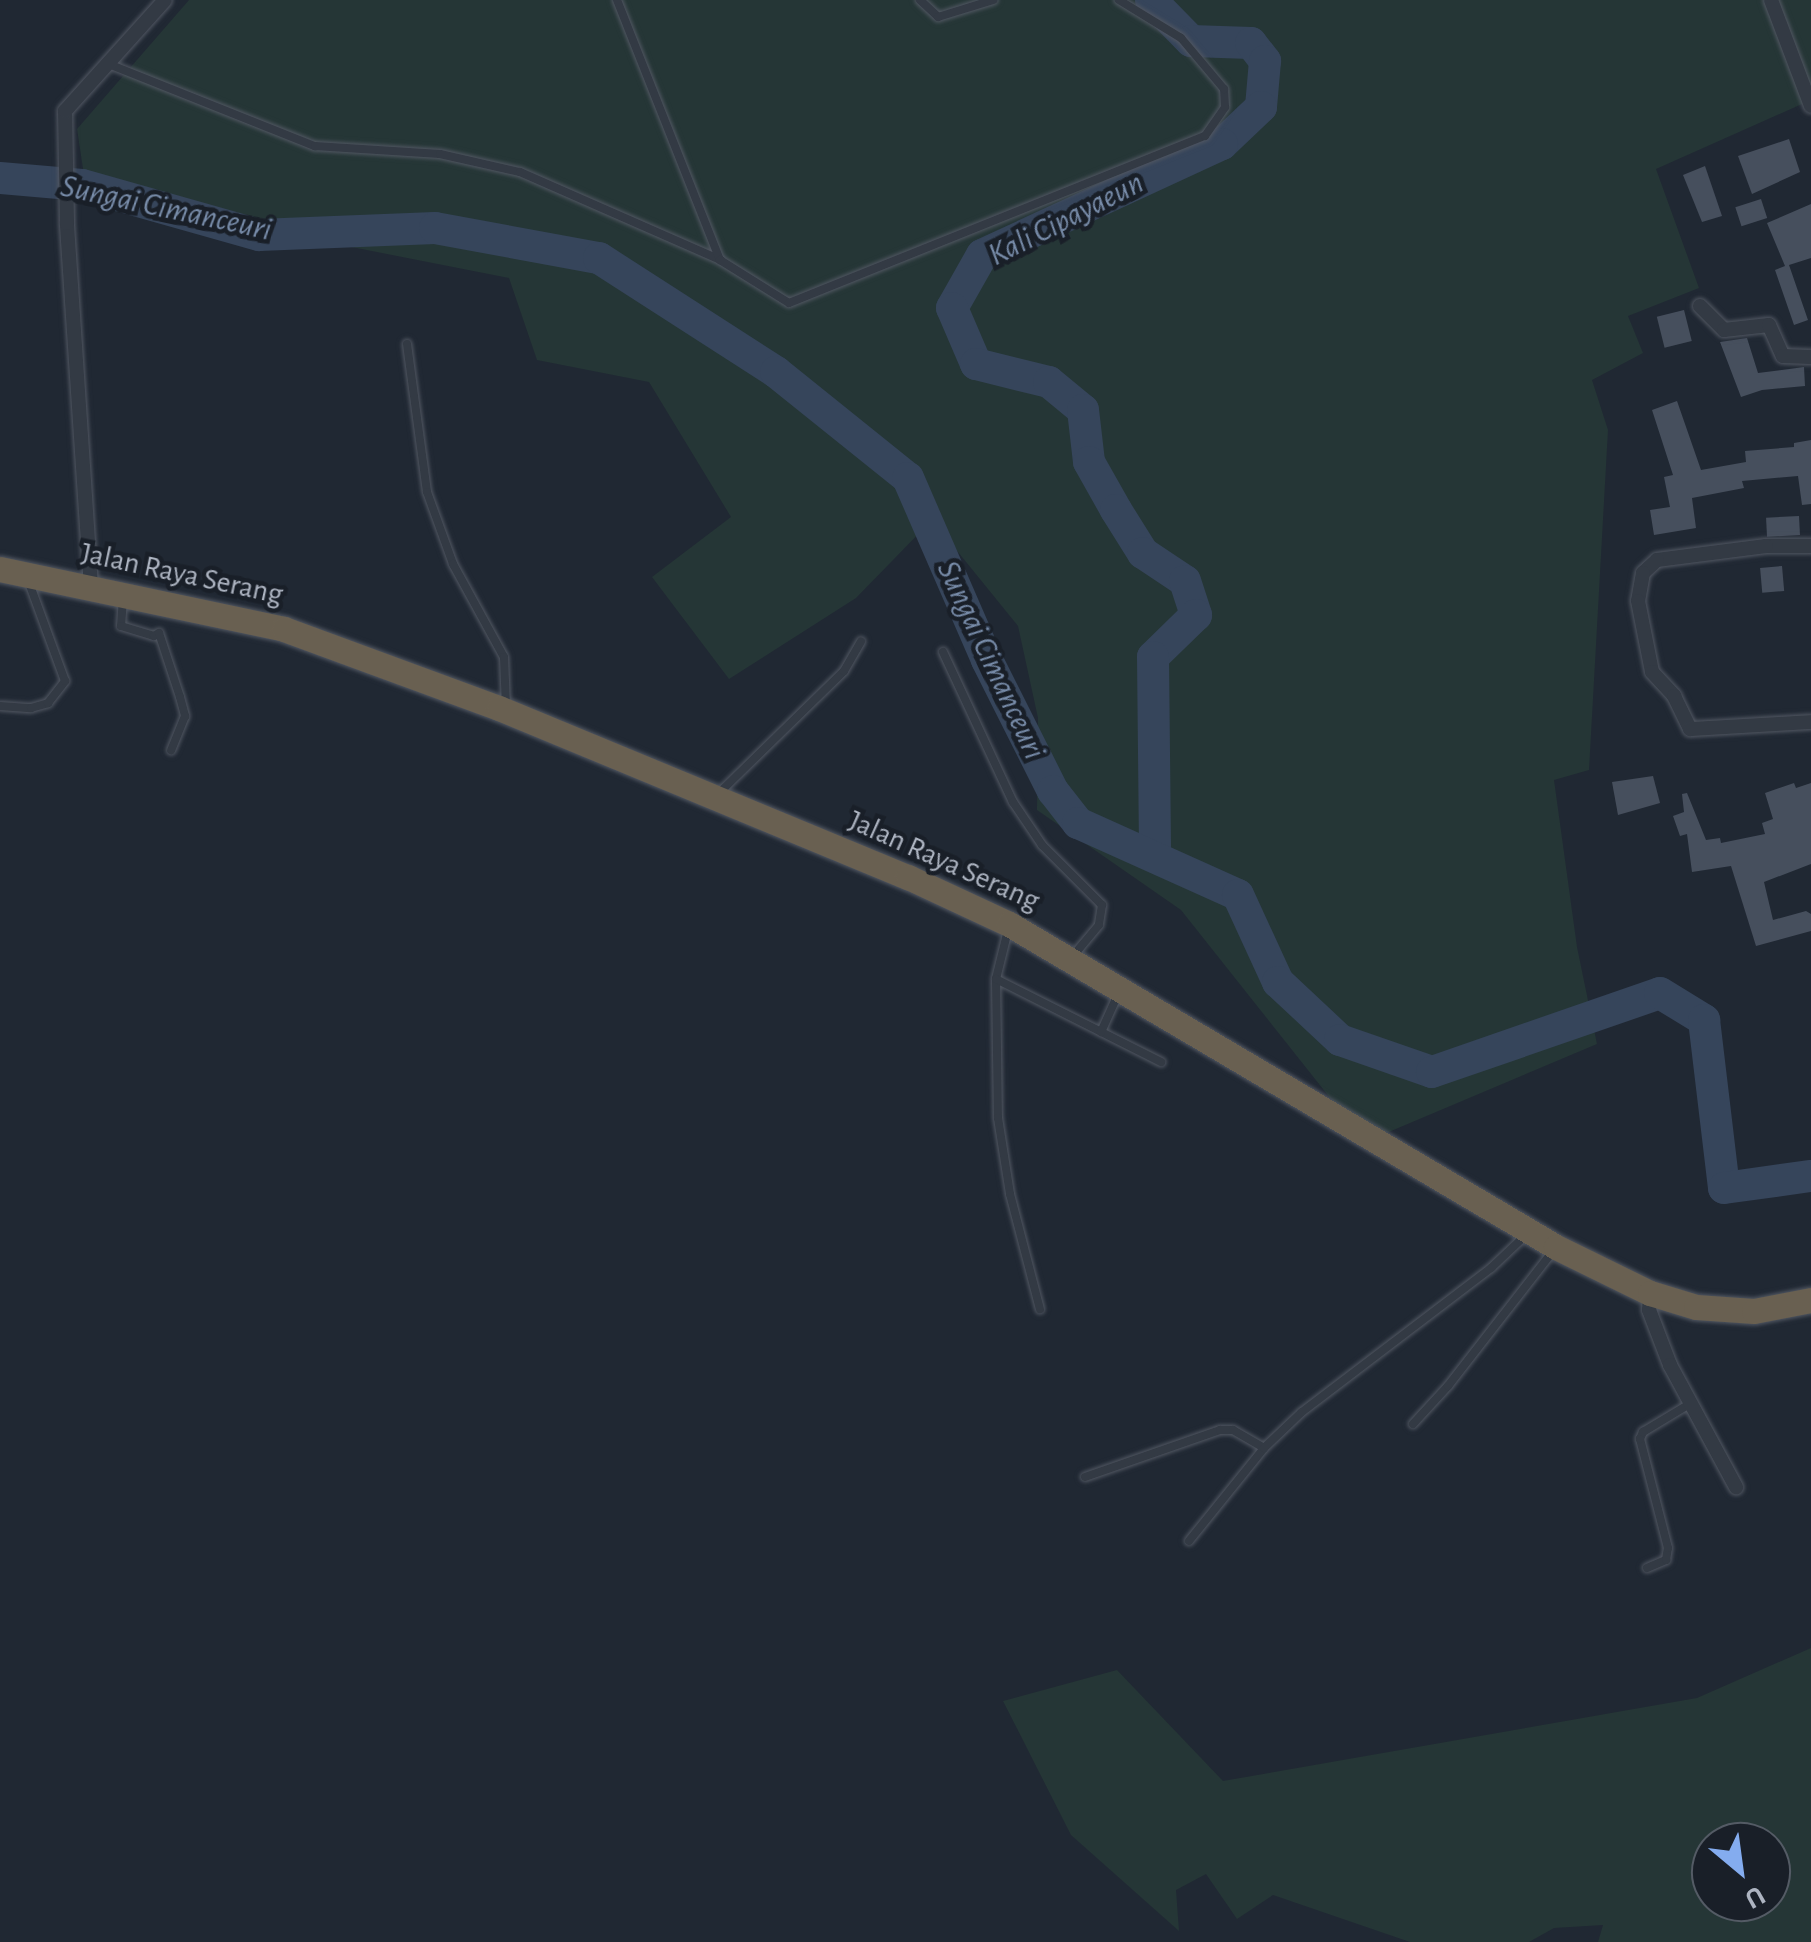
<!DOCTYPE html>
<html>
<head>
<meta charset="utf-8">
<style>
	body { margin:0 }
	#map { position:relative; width:1811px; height:1942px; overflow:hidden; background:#202833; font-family:"Alegreya Sans",sans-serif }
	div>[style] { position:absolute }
	.green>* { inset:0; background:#253636 }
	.river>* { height:32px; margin:-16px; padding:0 16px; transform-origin:16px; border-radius:16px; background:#36455b }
	.building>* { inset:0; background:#464f5d; transform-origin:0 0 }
	.roads { filter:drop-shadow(0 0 2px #515762) drop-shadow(0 0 2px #515762) }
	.lane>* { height:8px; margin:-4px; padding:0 4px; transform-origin:4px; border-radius:4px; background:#333a44 }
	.street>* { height:14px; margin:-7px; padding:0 7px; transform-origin:7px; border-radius:7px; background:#333a44 }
	.highway>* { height:25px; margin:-12.5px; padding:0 12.5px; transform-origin:12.5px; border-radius:12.5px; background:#696051 }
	span { translate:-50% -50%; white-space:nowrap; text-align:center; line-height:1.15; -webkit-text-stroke:9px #191f28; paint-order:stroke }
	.street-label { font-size:30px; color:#adb4c1 }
	.water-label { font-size:32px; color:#778ba8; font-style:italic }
	.north { position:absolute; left:1691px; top:1822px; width:100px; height:100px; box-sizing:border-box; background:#191f28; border:2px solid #545b65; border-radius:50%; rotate:151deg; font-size:28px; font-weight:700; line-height:40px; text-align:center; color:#adb4c1 }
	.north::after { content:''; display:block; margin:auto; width:35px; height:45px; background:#84acef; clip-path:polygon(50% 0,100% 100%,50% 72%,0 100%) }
</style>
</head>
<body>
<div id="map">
	<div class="green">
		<i style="clip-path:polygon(189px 0,1811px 0,1811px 100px,1656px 169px,1699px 288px,1628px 316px,1643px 353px,1592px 380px,1608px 430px,1589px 770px,1554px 780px,1577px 947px,1597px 1044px,1365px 1142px,1181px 910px,1037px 810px,1038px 718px,1018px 626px,932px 520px,856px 598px,729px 679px,652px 577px,731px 517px,649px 382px,537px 360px,509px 278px,87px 195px,77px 129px)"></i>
		<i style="clip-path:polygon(evenodd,1811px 1648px,1811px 1942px,1598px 1942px,1603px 1925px,1554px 1928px,1529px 1942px,1410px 1942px,1273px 1895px,1237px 1919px,1206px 1874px,1176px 1890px,1179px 1931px,1071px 1835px,1003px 1701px,1117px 1670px,1223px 1781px,1697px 1698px,1811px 1648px,1711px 1842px,1771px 1842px,1771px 1902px,1711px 1902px,1711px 1842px)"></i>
	</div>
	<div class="river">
		<i style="left:1151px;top:0;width:57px;rotate:45.7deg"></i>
		<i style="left:1191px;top:41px;width:60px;rotate:1.9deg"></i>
		<i style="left:1251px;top:43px;width:23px;rotate:52deg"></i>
		<i style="left:1265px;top:61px;width:46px;rotate:95deg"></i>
		<i style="left:1261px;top:107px;width:54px;rotate:136.5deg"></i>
		<i style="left:1222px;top:144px;width:264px;rotate:155.2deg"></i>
		<i style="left:982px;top:255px;width:61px;rotate:119.5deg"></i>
		<i style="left:952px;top:308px;width:61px;rotate:66.8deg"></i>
		<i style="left:976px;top:364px;width:75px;rotate:13.9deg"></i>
		<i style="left:1049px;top:382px;width:44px;rotate:39.5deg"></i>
		<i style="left:1083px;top:410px;width:52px;rotate:83.4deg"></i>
		<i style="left:1089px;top:462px;width:55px;rotate:60.6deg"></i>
		<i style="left:1116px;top:510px;width:51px;rotate:57.9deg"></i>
		<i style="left:1143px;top:553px;width:50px;rotate:33.7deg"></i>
		<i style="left:1185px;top:581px;width:36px;rotate:72deg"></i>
		<i style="left:1196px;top:615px;width:60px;rotate:135.7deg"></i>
		<i style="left:1153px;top:657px;width:198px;rotate:89.4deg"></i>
		<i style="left:0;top:178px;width:82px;rotate:4.9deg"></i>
		<i style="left:82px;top:185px;width:184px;rotate:15.8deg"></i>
		<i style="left:259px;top:235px;width:176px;rotate:-2.3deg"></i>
		<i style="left:435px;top:228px;width:167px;rotate:10.4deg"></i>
		<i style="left:599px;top:258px;width:211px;rotate:32.8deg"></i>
		<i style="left:776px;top:372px;width:169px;rotate:38.8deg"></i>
		<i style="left:908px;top:478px;width:198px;rotate:66.5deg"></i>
		<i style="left:987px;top:660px;width:147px;rotate:63.3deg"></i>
		<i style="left:1053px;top:791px;width:41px;rotate:52deg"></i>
		<i style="left:1078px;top:823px;width:175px;rotate:24.2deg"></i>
		<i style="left:1238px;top:895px;width:96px;rotate:65.3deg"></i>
		<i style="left:1278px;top:982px;width:85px;rotate:43.1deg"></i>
		<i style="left:1340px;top:1040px;width:97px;rotate:19.2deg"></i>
		<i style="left:1432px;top:1072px;width:241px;rotate:-19.1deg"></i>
		<i style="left:1660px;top:993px;width:52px;rotate:31.5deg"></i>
		<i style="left:1704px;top:1020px;width:169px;rotate:83.2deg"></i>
		<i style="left:1724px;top:1188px;width:88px;rotate:-7.9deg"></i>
	</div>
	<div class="building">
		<i style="clip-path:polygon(1789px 139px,1800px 172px,1752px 194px,1738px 156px)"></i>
		<i style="clip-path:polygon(1705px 166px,1722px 216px,1702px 222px,1683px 175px)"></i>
		<i style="left:1761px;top:199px;width:20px;height:27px;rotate:72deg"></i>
		<i style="clip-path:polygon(1811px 204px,1811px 258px,1789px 265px,1808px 320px,1794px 325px,1775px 270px,1785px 266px,1767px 223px)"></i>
		<i style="left:1684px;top:310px;width:32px;height:28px;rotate:76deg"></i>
		<i style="clip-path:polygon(1747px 338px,1758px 373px,1804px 367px,1805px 386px,1762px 390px,1741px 397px,1720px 342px)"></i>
		<i style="clip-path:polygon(1677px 401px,1701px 470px,1746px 462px,1745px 451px,1794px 447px,1794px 443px,1811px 440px,1811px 504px,1802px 505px,1798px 476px,1742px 481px,1744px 488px,1692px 498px,1696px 528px,1654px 535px,1650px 510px,1670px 507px,1664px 477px,1673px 475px,1652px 410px)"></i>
		<i style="left:1799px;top:516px;width:19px;height:33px;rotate:87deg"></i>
		<i style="left:1782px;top:566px;width:25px;height:22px;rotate:85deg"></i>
		<i style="clip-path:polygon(1653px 776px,1660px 803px,1618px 815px,1612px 782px)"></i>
		<i style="clip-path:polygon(1794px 783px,1796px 788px,1811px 783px,1811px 864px,1764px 882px,1773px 920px,1806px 911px,1811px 914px,1811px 931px,1756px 946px,1731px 866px,1692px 872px,1687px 834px,1680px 836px,1673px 816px,1684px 812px,1682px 794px,1687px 793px,1706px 840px,1720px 838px,1721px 843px,1765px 834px,1762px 823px,1773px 819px,1765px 793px)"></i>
	</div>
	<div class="roads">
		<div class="lane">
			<i style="left:920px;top:0;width:25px;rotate:43deg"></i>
			<i style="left:938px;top:17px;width:58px;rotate:-17.2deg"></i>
			<i style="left:106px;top:63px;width:225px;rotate:21.7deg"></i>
			<i style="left:315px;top:146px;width:125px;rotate:3.7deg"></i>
			<i style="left:440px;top:154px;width:82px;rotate:12.7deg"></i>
			<i style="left:520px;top:172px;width:219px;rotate:23.7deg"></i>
			<i style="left:720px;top:260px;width:280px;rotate:-111.6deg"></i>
			<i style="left:720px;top:260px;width:81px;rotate:31.9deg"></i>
			<i style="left:789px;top:303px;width:448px;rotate:-21.9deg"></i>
			<i style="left:1205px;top:136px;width:35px;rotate:-55deg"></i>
			<i style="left:1225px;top:107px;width:18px;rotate:-93deg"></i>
			<i style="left:1224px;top:89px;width:67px;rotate:-130.1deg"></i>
			<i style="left:1181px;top:38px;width:73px;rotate:-148.5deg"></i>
			<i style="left:407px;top:344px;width:149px;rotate:82.3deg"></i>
			<i style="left:427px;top:492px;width:77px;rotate:70.1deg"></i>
			<i style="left:453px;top:564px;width:106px;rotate:61.3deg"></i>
			<i style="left:504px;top:657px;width:50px;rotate:87.7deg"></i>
			<i style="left:123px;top:598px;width:28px;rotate:94deg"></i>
			<i style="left:121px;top:626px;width:34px;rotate:17deg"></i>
			<i style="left:154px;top:636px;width:6px;rotate:-31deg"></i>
			<i style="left:159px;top:633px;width:67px;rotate:71.8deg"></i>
			<i style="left:180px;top:697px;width:20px;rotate:75deg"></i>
			<i style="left:185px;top:716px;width:37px;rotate:112deg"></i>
			<i style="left:943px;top:652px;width:166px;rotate:65deg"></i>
			<i style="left:1013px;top:802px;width:52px;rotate:56deg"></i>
			<i style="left:1042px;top:845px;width:85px;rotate:45deg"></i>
			<i style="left:1102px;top:905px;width:20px;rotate:99deg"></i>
			<i style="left:1099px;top:925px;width:39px;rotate:130deg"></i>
			<i style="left:0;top:706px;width:31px;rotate:4deg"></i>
			<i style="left:31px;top:708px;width:18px;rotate:-16deg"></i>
			<i style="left:48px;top:703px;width:28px;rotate:-52deg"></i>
			<i style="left:65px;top:681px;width:108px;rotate:-110.1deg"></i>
			<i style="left:717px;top:795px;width:177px;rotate:-44.3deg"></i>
			<i style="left:844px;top:671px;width:34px;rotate:-60deg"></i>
			<i style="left:1008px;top:930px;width:50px;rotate:103.8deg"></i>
			<i style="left:996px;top:979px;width:139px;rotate:89.2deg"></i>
			<i style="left:998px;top:1118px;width:77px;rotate:81deg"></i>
			<i style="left:1010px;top:1194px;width:119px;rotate:75.4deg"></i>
			<i style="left:996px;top:979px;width:185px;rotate:26.7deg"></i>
			<i style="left:1101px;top:1032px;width:44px;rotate:-65.8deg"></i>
			<i style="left:1413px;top:1424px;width:52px;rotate:-47.4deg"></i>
			<i style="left:1448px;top:1386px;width:172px;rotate:-52.1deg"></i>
			<i style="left:1085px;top:1477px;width:143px;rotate:-19.2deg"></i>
			<i style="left:1220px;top:1430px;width:13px"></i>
			<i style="left:1233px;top:1430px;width:36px;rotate:30deg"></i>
			<i style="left:1189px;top:1541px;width:119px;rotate:-51.1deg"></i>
			<i style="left:1264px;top:1448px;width:52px;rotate:-43.5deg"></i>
			<i style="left:1302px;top:1412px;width:238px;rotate:-37.3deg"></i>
			<i style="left:1491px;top:1268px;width:50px;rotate:-43.4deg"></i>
			<i style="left:1647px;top:1568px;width:21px;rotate:-23deg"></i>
			<i style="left:1666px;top:1560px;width:12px;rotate:-81deg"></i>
			<i style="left:1668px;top:1548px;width:113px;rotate:-104.4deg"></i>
			<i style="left:1640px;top:1439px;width:8px;rotate:-67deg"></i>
			<i style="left:1643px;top:1432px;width:56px;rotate:-31.1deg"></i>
		</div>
		<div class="street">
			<i style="left:1771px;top:0;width:113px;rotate:69.3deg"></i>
			<i style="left:1700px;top:306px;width:34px;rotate:45deg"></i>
			<i style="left:1724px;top:330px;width:45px;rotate:-6.3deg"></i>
			<i style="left:1769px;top:325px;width:34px;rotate:66deg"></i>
			<i style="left:1783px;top:356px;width:28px;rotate:2deg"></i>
			<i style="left:1811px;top:546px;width:45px;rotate:180deg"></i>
			<i style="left:1766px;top:546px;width:110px;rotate:172.7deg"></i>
			<i style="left:1657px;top:560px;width:19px;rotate:137deg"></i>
			<i style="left:1643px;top:573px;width:28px;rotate:100deg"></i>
			<i style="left:1638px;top:601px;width:72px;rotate:78.8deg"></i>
			<i style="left:1652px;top:672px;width:33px;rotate:47deg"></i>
			<i style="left:1674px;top:696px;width:37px;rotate:64deg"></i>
			<i style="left:1690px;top:729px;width:121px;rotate:-3.3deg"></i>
			<i style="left:91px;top:587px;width:365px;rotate:-93.8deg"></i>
			<i style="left:67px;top:223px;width:112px;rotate:-91deg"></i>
			<i style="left:65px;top:111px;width:149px;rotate:-48deg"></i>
			<i style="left:1650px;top:1293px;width:17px;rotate:93deg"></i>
			<i style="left:1649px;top:1310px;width:59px;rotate:69.1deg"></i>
			<i style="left:1670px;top:1365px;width:139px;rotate:61.6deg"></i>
		</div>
		<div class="highway">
			<i style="left:0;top:569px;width:290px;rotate:11.9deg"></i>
			<i style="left:284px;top:629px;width:229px;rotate:20.2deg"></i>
			<i style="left:499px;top:708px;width:443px;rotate:22.5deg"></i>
			<i style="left:908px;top:877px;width:111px;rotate:25deg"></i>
			<i style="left:1009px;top:924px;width:635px;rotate:30.56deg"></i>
			<i style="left:1556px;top:1247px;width:105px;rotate:26.1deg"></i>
			<i style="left:1650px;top:1293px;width:48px;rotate:16.9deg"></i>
			<i style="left:1696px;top:1307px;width:58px;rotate:3.9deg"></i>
			<i style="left:1754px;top:1311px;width:58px;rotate:-10.9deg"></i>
		</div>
	</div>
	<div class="street-label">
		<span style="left:182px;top:574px;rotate:12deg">Jalan Raya Serang</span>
		<span style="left:944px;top:861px;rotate:24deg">Jalan Raya Serang</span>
	</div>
	<div class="water-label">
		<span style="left:166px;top:208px;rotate:12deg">Sungai Cimanceuri</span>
		<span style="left:1066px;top:219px;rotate:-27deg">Kali Cipayaeun</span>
		<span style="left:991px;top:660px;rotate:65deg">Sungai Cimanceuri</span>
	</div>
	<div class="north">U</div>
</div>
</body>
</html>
